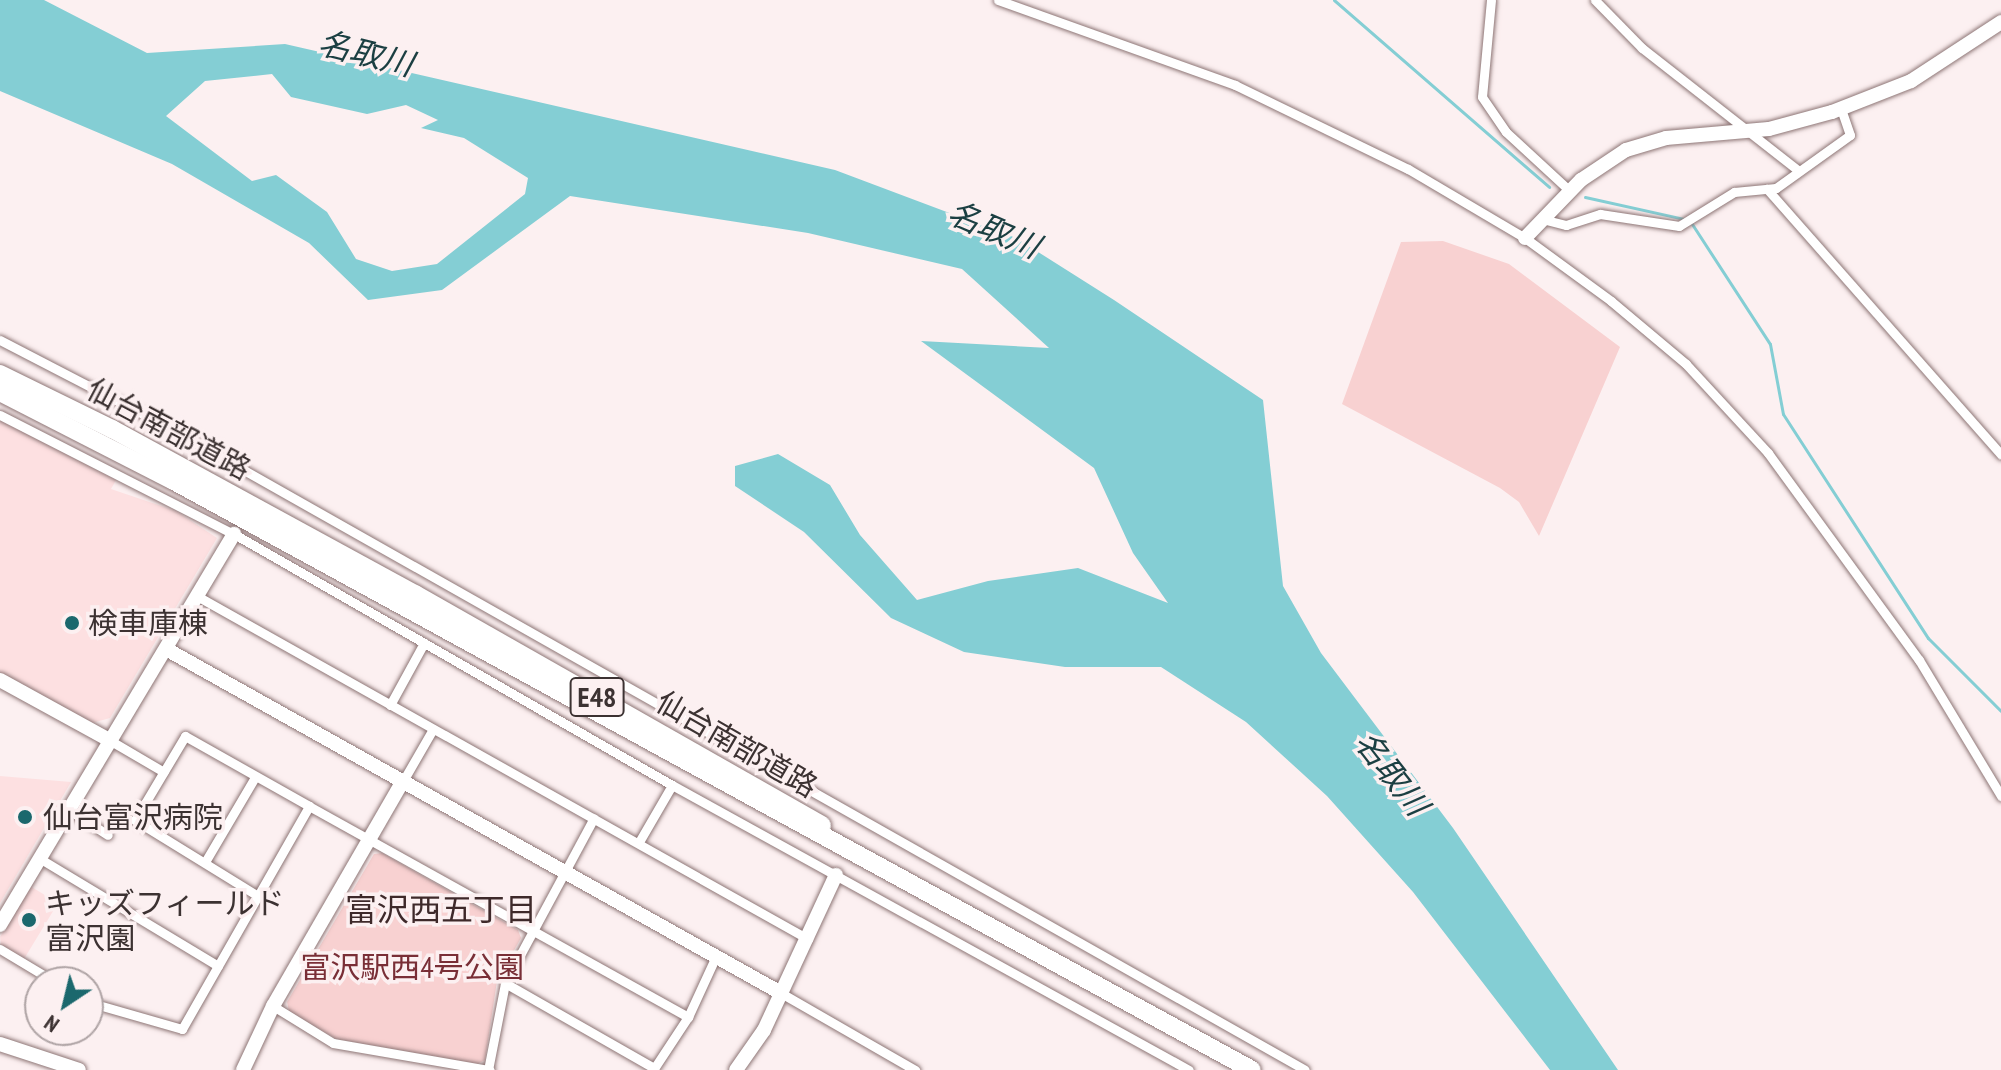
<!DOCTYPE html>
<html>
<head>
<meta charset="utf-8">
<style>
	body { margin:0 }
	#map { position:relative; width:2001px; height:1070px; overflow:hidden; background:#fcf0f1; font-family:"PT Sans Narrow","Noto Sans JP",sans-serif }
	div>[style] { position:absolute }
	.built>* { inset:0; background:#fde0e1 }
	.green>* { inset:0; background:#f8d1d1 }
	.water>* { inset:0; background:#84ced4 }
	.stream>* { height:3px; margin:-1.5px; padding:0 1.5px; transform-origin:1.5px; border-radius:1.5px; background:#84ced4 }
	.roads { filter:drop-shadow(0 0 2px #8d7575) drop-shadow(0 0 2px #8d7575) }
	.street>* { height:9px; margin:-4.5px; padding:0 4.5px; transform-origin:4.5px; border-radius:4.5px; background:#fff }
	.secondary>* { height:14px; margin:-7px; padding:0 7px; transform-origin:7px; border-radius:7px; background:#fff }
	.highway>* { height:18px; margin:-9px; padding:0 9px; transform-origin:9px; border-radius:9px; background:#fff }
	.dots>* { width:22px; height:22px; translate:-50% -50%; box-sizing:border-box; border:4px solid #fcf0f1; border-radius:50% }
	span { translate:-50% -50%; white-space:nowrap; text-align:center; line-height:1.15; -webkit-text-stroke:7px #fcf0f1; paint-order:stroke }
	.shield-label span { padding:2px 6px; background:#fcf0f1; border:2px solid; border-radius:6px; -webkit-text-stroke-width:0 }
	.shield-label { font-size:28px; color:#3c3232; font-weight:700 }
	.street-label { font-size:30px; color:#3c3232 }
	.poi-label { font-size:30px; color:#3c3232 }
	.left { translate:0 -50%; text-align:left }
	.park-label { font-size:30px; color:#792e36 }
	.water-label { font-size:32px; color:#1b3f42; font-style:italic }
	.neighbourhood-label { font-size:32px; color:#3e292a }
	.north { position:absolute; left:24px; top:966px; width:80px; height:80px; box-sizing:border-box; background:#fcf0f1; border:2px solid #afa4a5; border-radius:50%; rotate:215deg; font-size:22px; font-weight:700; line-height:32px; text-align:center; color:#3c3232 }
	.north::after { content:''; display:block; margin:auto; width:28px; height:36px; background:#1b686d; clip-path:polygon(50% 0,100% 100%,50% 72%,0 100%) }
</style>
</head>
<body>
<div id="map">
	<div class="built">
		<i style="clip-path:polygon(0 420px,116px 480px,111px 489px,176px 511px,217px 538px,110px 718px,92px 723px,0 674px)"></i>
		<i style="clip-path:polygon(0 776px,71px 782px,0 903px)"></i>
		<i style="clip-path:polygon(30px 886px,58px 903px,24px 959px,1px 945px,0 937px)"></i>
	</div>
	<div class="green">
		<i style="clip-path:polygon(1443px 241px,1509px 264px,1620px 347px,1539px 536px,1519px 502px,1500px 488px,1342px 404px,1401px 242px)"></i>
		<i style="clip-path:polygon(382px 853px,518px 930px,521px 938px,497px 981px,485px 1060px,477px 1064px,336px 1039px,289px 1011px,287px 1002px,374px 854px)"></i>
	</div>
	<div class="water">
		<i style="clip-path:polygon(evenodd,0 0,44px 0,147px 53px,285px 44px,835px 170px,1016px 238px,1114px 300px,1263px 400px,1283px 586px,1321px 653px,1453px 828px,1618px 1070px,1550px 1070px,1413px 892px,1327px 796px,1246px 722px,1161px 667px,1065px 667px,964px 652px,891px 618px,804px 532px,735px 486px,735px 466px,778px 454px,830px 485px,860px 535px,917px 600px,988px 581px,1078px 568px,1168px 603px,1133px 553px,1094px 468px,921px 341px,1049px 348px,962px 269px,808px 233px,570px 196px,442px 290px,368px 300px,309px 243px,172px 164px,0 91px,0 0,272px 74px,291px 97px,367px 114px,406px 105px,438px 120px,421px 128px,464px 138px,528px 178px,525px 194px,437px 264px,392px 271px,356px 259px,327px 212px,276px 175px,252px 181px,166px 116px,205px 81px,272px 74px)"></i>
	</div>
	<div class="stream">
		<i style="left:1334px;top:0;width:285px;rotate:41deg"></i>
		<i style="left:1585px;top:197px;width:101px;rotate:12.5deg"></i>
		<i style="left:1692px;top:224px;width:143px;rotate:57deg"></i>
		<i style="left:1770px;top:344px;width:71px;rotate:79.5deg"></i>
		<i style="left:1783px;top:414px;width:267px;rotate:57.1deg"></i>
		<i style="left:1928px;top:638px;width:103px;rotate:45deg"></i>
	</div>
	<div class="roads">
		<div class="street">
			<i style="left:998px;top:0;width:252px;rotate:19.7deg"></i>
			<i style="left:1235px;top:85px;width:192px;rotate:25.9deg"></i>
			<i style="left:1408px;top:169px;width:136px;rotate:30.5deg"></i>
			<i style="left:1525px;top:238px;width:107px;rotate:36.2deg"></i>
			<i style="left:1611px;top:301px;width:98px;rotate:40deg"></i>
			<i style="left:1686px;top:364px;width:121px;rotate:47.3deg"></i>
			<i style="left:1768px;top:453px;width:256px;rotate:53.9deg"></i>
			<i style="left:1919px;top:660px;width:159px;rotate:58.9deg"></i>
			<i style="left:1491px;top:0;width:97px;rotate:95.3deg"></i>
			<i style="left:1482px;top:97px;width:42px;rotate:55.6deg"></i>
			<i style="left:1506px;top:132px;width:87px;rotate:42.7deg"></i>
			<i style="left:1595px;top:0;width:67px;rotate:45.6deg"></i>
			<i style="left:1642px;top:48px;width:199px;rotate:38.1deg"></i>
			<i style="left:1767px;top:189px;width:354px;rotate:48.6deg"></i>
			<i style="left:1542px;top:219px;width:25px;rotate:14deg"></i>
			<i style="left:1566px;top:225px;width:36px;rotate:-18deg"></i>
			<i style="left:1600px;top:214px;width:80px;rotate:8.6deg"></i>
			<i style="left:1679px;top:226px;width:65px;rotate:-31.7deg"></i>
			<i style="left:1734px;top:192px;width:42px;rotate:-5.4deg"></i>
			<i style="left:1776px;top:188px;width:91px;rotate:-35.6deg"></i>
			<i style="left:1850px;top:135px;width:28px;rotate:-109deg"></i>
			<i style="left:0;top:340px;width:187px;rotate:27.4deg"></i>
			<i style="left:166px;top:426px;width:1308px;rotate:29.48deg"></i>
			<i style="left:0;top:415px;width:263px;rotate:27deg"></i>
			<i style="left:234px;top:534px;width:505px;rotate:29.82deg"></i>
			<i style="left:672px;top:785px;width:590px;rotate:28.87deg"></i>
			<i style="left:197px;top:596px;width:701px;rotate:29.31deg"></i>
			<i style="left:390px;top:705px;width:71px;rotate:-61.3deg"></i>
			<i style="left:111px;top:741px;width:61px;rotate:30.3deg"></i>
			<i style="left:403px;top:781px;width:60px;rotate:-60deg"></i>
			<i style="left:69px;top:810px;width:46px;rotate:32.7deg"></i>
			<i style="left:639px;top:842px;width:66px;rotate:-59.9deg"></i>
			<i style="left:39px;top:858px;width:209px;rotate:31.1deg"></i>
			<i style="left:205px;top:862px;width:99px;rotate:-59.5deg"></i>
			<i style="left:258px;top:896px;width:145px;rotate:-148.3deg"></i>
			<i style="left:135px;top:820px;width:98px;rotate:-59.2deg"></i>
			<i style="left:185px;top:736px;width:142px;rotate:29.4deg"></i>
			<i style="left:0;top:949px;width:64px;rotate:31deg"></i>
			<i style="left:505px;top:983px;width:172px;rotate:29.7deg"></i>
			<i style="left:781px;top:993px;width:155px;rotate:29.9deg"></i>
			<i style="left:88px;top:1002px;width:98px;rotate:16deg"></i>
			<i style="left:182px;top:1029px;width:257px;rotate:-60.3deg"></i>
			<i style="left:309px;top:806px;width:434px;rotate:29.1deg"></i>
			<i style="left:273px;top:1006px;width:70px;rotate:31.7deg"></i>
			<i style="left:333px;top:1043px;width:159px;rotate:9.8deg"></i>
			<i style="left:488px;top:1070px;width:89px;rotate:-78.9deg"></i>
			<i style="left:505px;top:983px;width:187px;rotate:-61.7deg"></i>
			<i style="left:653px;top:1070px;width:64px;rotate:-56.6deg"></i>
			<i style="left:688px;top:1017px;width:67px;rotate:-65.3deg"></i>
		</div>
		<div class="secondary">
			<i style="left:1525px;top:238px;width:81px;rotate:-46deg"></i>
			<i style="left:1581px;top:180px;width:54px;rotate:-33.7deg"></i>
			<i style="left:1626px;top:150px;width:42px;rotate:-16.7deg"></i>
			<i style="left:1666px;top:138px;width:103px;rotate:-5deg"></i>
			<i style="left:1769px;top:129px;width:65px;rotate:-15.1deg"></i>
			<i style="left:1832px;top:112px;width:85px;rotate:-21.4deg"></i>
			<i style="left:1911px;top:81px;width:108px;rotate:-33.2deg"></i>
			<i style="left:166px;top:649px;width:705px;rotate:29.22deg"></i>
			<i style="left:0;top:680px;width:127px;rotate:28.8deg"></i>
			<i style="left:0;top:925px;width:456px;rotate:-59.1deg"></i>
			<i style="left:0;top:1044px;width:83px;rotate:18.2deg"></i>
			<i style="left:243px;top:1070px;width:71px;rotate:-64.9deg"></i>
			<i style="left:273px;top:1006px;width:260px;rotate:-60deg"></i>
			<i style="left:736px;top:1070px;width:49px;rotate:-55deg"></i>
			<i style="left:764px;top:1030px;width:171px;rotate:-65.1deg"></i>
		</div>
		<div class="highway">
			<i style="left:0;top:374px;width:125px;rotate:26.2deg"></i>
			<i style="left:112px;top:429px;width:345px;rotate:28.6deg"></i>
			<i style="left:415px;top:594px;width:468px;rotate:29.6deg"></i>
			<i style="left:0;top:392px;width:195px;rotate:27.1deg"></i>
			<i style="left:174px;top:481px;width:1228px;rotate:28.65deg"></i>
		</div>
	</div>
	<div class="dots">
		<i style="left:72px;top:623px;background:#1b686d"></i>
		<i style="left:25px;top:817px;background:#1b686d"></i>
		<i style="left:29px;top:920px;background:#1b686d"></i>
	</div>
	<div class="shield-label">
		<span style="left:597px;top:697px">E48</span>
	</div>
	<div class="street-label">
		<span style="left:169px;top:429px;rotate:28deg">仙台南部道路</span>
		<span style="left:737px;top:744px;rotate:30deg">仙台南部道路</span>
	</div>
	<div class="poi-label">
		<span class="left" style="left:88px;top:623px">検車庫棟</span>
		<span class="left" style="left:43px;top:817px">仙台富沢病院</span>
		<span class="left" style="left:45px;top:920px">キッズフィールド<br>富沢園</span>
	</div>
	<div class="park-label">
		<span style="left:412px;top:967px">富沢駅西4号公園</span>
	</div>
	<div class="water-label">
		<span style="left:366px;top:53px;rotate:14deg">名取川</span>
		<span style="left:994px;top:229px;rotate:23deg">名取川</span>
		<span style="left:1392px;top:773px;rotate:52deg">名取川</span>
	</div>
	<div class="neighbourhood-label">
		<span style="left:441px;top:909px">富沢西五丁目</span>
	</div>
	<div class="north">N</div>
</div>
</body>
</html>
